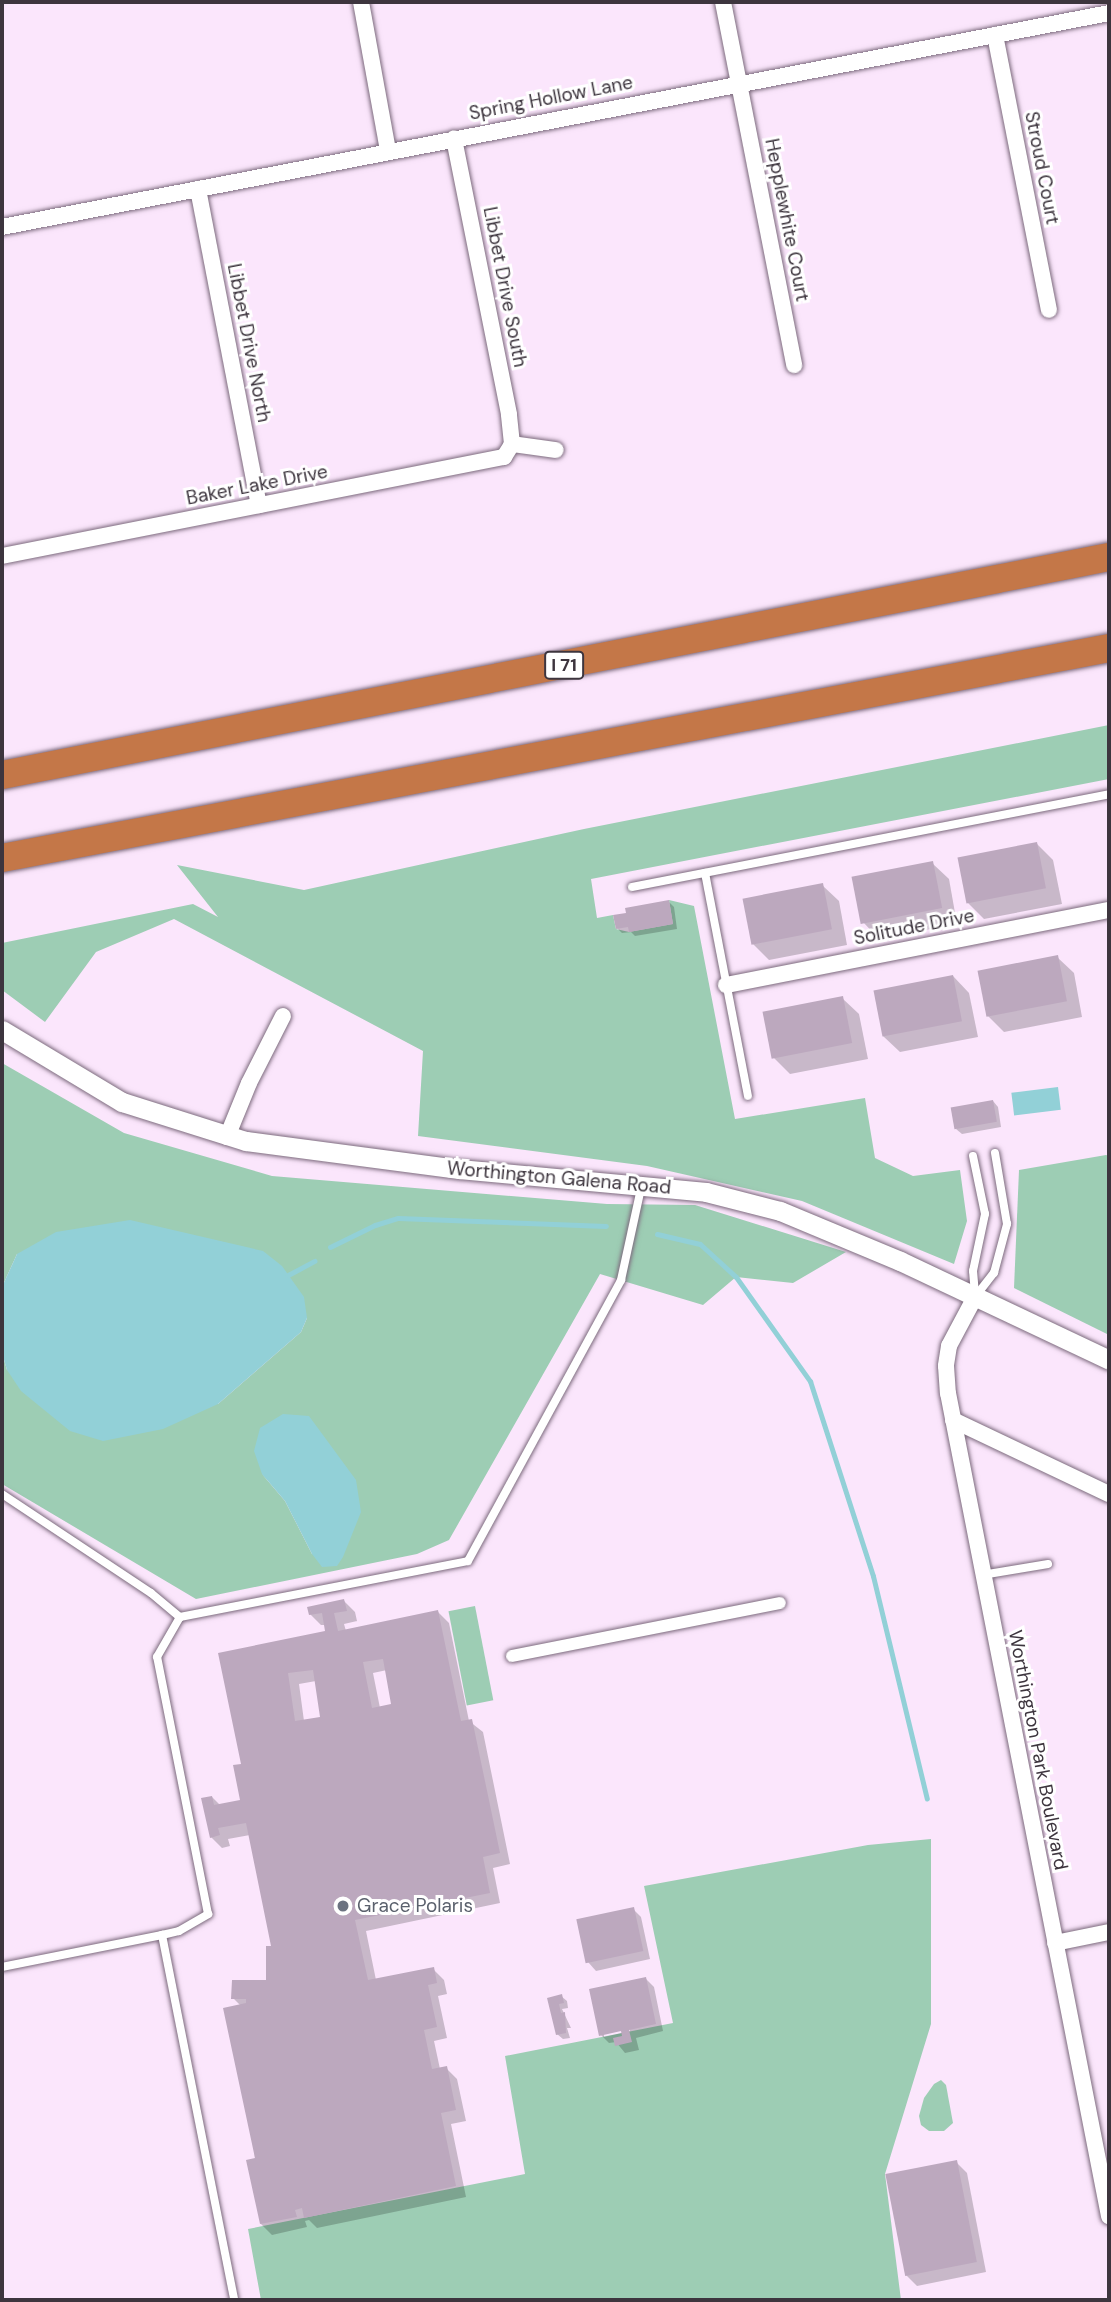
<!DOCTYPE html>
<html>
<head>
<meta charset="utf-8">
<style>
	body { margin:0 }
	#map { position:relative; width:1111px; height:2302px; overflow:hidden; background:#fbe6fc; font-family:"DM Sans",sans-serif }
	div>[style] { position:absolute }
	.green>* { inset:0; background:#9dcdb4; transform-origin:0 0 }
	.water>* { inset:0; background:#92d0d7; transform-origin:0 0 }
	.shadow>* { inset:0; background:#0003 }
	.stream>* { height:5px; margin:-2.5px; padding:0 2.5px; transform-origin:2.5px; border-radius:2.5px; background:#92d0d7 }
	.building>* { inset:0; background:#bca8be; transform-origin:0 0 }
	.roads { filter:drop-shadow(0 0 2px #7c6a7d) drop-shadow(0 0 2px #7c6a7d) }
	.service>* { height:8px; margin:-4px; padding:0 4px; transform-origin:4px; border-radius:4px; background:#fff }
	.pedestrian>* { height:12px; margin:-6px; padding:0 6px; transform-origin:6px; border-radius:6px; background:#fff }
	.minor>* { height:16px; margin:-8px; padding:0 8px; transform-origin:8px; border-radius:8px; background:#fff }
	.tertiary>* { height:19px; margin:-9.5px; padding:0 9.5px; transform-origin:9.5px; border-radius:9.5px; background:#fff }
	.motorway>* { height:28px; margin:-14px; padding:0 14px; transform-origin:14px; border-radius:14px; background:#c47748 }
	.dots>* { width:19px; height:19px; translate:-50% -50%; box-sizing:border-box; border:4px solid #fff; border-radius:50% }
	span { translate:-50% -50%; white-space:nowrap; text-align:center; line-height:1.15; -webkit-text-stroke:6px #fff; paint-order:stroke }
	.shield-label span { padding:2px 5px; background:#fff; border:2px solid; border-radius:5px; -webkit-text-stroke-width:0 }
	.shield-label { font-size:18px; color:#3d353e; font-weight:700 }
	.street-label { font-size:19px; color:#3d353e }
	.worship-label { font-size:19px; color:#5b616d }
	.left { translate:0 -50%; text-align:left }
	.frame { position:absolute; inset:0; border:4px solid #3d353e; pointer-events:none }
</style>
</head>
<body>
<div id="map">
	<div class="green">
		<i style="clip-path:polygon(1109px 725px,1109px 779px,591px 879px,597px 918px,613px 915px,616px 929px,629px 932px,673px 924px,669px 900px,694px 906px,735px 1119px,865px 1098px,875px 1158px,913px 1176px,960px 1170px,967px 1221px,954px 1264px,802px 1201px,647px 1166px,418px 1136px,423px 1051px,174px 919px,96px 952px,45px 1022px,2px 990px,2px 943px,193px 904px,218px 917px,177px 865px,304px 890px,584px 829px)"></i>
		<i style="clip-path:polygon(evenodd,2px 1063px,124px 1133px,272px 1176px,607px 1204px,695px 1205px,846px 1252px,793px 1283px,736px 1277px,703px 1305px,600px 1274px,449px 1540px,417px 1554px,196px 1599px,2px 1484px,2px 1353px,7px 1370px,218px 1404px,301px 1332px,307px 1318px,17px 1254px,2px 1287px,2px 1063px,262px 1474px,343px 1557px,312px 1554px,285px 1501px,262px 1474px)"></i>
		<i style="clip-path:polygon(1106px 1155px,1109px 1156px,1109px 1335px,1014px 1288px,1019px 1170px)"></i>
		<i style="left:475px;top:1606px;width:96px;height:27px;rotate:79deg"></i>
		<i style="clip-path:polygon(931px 1839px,931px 2024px,885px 2174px,901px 2300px,261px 2300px,248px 2229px,525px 2174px,505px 2056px,673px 2023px,644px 1886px,868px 1845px)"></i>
		<i style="clip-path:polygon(941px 2080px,946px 2085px,953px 2123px,944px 2131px,929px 2131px,921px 2125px,919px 2116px,924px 2098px,934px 2084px)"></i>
	</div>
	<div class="water">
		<i style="left:1058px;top:1087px;width:23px;height:47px;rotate:83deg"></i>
		<i style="clip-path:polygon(130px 1220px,263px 1251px,282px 1266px,304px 1297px,307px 1318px,301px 1332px,218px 1404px,163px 1429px,103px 1441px,70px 1431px,21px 1391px,7px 1370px,2px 1353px,2px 1287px,17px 1254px,56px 1232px)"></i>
		<i style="clip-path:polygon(283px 1414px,309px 1416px,356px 1480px,361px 1512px,343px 1557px,337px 1566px,322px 1567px,312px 1554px,285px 1501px,262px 1474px,254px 1451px,260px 1428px)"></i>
	</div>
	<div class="shadow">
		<i style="clip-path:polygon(1037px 844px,1053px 860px,1062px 904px,984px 919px,968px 903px)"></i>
		<i style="clip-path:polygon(932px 863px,949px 879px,957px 924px,879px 939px,863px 922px)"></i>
		<i style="clip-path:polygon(822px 885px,839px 901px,847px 945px,769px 960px,753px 944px)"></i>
		<i style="clip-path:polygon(669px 902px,674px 907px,677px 929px,635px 936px,631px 932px,622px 933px,617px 928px)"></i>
		<i style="clip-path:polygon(1057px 957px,1074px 973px,1082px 1017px,1004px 1032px,988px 1016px)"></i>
		<i style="clip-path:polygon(953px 976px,969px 993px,978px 1037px,900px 1052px,883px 1036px)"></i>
		<i style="clip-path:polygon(842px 998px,859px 1014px,868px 1059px,790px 1074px,773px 1057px)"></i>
		<i style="clip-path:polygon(993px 1101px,998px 1107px,1001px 1127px,962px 1134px,956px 1129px)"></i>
		<i style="clip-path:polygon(evenodd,344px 1601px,355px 1612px,357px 1621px,344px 1624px,346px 1631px,438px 1612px,449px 1623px,469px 1721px,483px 1732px,510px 1864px,493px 1868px,500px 1903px,366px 1931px,376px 1980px,433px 1969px,444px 1980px,447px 1994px,438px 1996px,447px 2038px,434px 2041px,440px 2069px,446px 2068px,457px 2079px,466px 2121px,451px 2124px,466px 2197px,317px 2228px,309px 2220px,305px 2221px,307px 2227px,272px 2235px,261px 2224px,241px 2006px,233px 1998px,267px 1982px,274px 1947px,250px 1835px,228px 1839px,230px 1846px,222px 1848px,211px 1837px,212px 1797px,220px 1805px,242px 1801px,243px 1765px,220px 1654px,327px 1632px,326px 1625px,321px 1625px,310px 1614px,344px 1601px,387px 1670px,393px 1705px,380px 1708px,373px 1673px,387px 1670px,344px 1601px,316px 1681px,322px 1719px,304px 1721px,299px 1684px,316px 1681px)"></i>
		<i style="clip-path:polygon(633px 1909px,641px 1917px,650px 1959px,596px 1971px,588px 1962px)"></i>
		<i style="clip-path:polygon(evenodd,646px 1979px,654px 1987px,663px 2031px,636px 2038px,639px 2050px,625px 2053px,616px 2042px,609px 2043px,601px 2035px,646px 1979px,629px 2028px,630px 2031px,604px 2037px,604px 2033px,629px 2028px)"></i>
		<i style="clip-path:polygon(561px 1996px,567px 2001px,568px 2008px,562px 2009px,571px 2028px,567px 2028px,570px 2038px,563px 2039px,557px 2034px,549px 1999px)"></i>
		<i style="clip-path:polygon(956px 2162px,967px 2173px,986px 2272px,917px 2286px,906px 2275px)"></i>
	</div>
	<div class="stream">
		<i style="left:657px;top:1234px;width:44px;rotate:13.1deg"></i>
		<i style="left:700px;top:1244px;width:49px;rotate:42.5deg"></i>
		<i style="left:736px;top:1277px;width:128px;rotate:54.6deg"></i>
		<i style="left:810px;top:1381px;width:205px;rotate:72.1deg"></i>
		<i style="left:873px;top:1576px;width:229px;rotate:76.4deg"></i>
		<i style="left:330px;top:1247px;width:50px;rotate:-26.1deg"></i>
		<i style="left:375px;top:1225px;width:24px;rotate:-17deg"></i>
		<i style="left:398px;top:1218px;width:208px;rotate:2.2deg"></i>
		<i style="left:288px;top:1275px;width:30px;rotate:-28deg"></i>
	</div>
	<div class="building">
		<i style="left:1037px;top:842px;width:47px;height:81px;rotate:79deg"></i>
		<i style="left:933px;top:861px;width:48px;height:83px;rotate:79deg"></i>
		<i style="left:823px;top:883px;width:47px;height:82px;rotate:79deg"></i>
		<i style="clip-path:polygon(669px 900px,673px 924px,629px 932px,628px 927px,616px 929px,613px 915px,626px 913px,625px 908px)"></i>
		<i style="left:1058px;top:955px;width:47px;height:82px;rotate:79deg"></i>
		<i style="left:953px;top:975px;width:47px;height:81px;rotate:79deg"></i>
		<i style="left:843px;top:996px;width:48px;height:82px;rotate:79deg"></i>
		<i style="left:993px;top:1100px;width:22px;height:43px;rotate:80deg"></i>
		<i style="clip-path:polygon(evenodd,344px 1599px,347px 1611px,334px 1613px,338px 1631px,438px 1610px,461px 1721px,472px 1719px,500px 1853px,483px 1857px,490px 1893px,355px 1920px,368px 1980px,434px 1967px,437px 1983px,428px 1985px,437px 2027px,424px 2030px,432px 2069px,447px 2066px,456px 2110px,441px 2113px,456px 2186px,304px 2218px,302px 2208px,295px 2210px,297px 2217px,260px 2224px,246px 2160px,255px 2158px,223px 2008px,246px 2003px,246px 1999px,231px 1999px,232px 1980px,266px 1980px,266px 1946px,271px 1946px,246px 1823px,218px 1828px,220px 1835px,210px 1838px,201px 1798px,212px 1796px,214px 1805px,240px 1800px,233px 1765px,241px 1764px,218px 1653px,325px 1631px,322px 1613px,309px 1615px,307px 1607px,344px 1599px,383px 1659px,391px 1704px,372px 1708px,363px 1662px,383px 1659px,344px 1599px,313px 1670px,320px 1717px,295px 1721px,288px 1673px,313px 1670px)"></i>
		<i style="left:634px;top:1907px;width:45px;height:59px;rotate:78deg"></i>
		<i style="clip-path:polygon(646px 1977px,656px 2024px,629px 2030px,632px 2042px,615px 2046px,613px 2038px,622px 2036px,621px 2031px,599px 2036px,589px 1989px)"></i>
		<i style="clip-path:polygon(562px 1994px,564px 2003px,559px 2004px,561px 2013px,565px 2012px,566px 2033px,556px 2035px,547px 1998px)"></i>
		<i style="left:957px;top:2160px;width:104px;height:73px;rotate:79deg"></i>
	</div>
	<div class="roads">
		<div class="service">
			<i style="left:705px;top:873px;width:227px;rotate:79.1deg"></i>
			<i style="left:632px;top:887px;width:486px;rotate:-11deg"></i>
			<i style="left:973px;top:1156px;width:59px;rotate:78.3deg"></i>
			<i style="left:985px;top:1214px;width:58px;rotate:101.9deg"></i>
			<i style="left:973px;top:1271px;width:23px;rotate:85deg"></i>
			<i style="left:975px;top:1297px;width:31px;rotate:-52deg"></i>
			<i style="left:994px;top:1273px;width:51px;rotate:-75.1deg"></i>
			<i style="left:1007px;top:1224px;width:72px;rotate:-99.6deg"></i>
			<i style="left:2px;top:1494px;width:179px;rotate:33.6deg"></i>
			<i style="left:151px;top:1593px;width:38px;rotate:40deg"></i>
			<i style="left:180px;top:1617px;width:293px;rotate:-11deg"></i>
			<i style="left:468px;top:1561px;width:320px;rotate:-61.4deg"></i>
			<i style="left:621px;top:1280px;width:94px;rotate:-77.7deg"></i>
			<i style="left:982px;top:1575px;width:67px;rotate:-9.5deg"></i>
			<i style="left:162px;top:1935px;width:17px;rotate:-13deg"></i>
			<i style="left:179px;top:1931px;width:34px;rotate:-30deg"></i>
			<i style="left:208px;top:1914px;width:262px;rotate:-101.2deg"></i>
			<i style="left:157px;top:1657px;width:46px;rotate:-60.1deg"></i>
			<i style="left:2px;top:1967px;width:163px;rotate:-11.3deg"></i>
			<i style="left:162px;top:1935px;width:372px;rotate:78.8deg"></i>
		</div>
		<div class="pedestrian">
			<i style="left:512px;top:1656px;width:273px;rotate:-11.2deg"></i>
		</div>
		<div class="minor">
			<i style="left:361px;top:2px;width:151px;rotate:79.7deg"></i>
			<i style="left:723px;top:2px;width:370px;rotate:78.9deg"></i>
			<i style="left:995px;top:35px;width:280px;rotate:78.9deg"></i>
			<i style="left:198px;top:189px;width:322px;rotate:79.1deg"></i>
			<i style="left:2px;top:227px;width:1127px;rotate:-10.94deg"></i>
			<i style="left:512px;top:444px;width:44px;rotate:7.8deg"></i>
			<i style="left:2px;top:556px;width:512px;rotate:-11.16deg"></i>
			<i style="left:504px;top:457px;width:15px;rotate:-58deg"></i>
			<i style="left:512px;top:444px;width:30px;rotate:-96deg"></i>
			<i style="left:509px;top:414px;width:281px;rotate:-101.3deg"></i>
			<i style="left:726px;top:985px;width:390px;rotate:-11.1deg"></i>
			<i style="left:227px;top:1137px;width:58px;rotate:-67.8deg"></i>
			<i style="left:249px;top:1083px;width:75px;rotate:-63.1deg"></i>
			<i style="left:975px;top:1297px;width:55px;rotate:118deg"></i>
			<i style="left:949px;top:1346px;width:20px;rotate:99deg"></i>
			<i style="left:946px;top:1366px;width:27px;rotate:86deg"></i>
			<i style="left:948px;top:1393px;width:839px;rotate:78.93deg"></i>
			<i style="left:953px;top:1420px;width:173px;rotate:25.4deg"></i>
			<i style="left:1055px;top:1943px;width:55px;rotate:-11.5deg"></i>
		</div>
		<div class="tertiary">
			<i style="left:2px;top:1030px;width:140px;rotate:31deg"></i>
			<i style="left:122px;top:1102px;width:130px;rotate:17.5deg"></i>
			<i style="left:246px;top:1141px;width:215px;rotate:7.5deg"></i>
			<i style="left:459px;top:1169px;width:248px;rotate:5.3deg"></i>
			<i style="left:706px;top:1192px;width:76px;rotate:14.4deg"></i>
			<i style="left:780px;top:1211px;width:130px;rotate:22.6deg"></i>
			<i style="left:900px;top:1261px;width:231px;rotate:25.3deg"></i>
		</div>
		<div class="motorway">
			<i style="left:2px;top:775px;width:1128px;rotate:-11.14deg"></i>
			<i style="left:2px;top:858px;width:1127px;rotate:-10.74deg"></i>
		</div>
	</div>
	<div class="dots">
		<i style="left:343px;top:1906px;background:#6b7280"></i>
	</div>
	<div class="shield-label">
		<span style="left:564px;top:665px">I 71</span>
	</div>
	<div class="street-label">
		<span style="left:551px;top:98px;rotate:-11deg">Spring Hollow Lane</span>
		<span style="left:1042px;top:168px;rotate:79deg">Stroud Court</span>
		<span style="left:787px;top:220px;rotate:79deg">Hepplewhite Court</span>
		<span style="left:505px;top:287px;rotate:79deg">Libbet Drive South</span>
		<span style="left:249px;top:343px;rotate:79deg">Libbet Drive North</span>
		<span style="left:257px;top:485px;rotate:-11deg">Baker Lake Drive</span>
		<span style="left:914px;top:927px;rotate:-11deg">Solitude Drive</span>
		<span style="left:559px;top:1178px;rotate:5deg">Worthington Galena Road</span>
		<span style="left:1038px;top:1750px;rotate:79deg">Worthington Park Boulevard</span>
	</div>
	<div class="worship-label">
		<span class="left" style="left:357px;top:1906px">Grace Polaris</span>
	</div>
	<div class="frame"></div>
</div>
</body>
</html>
